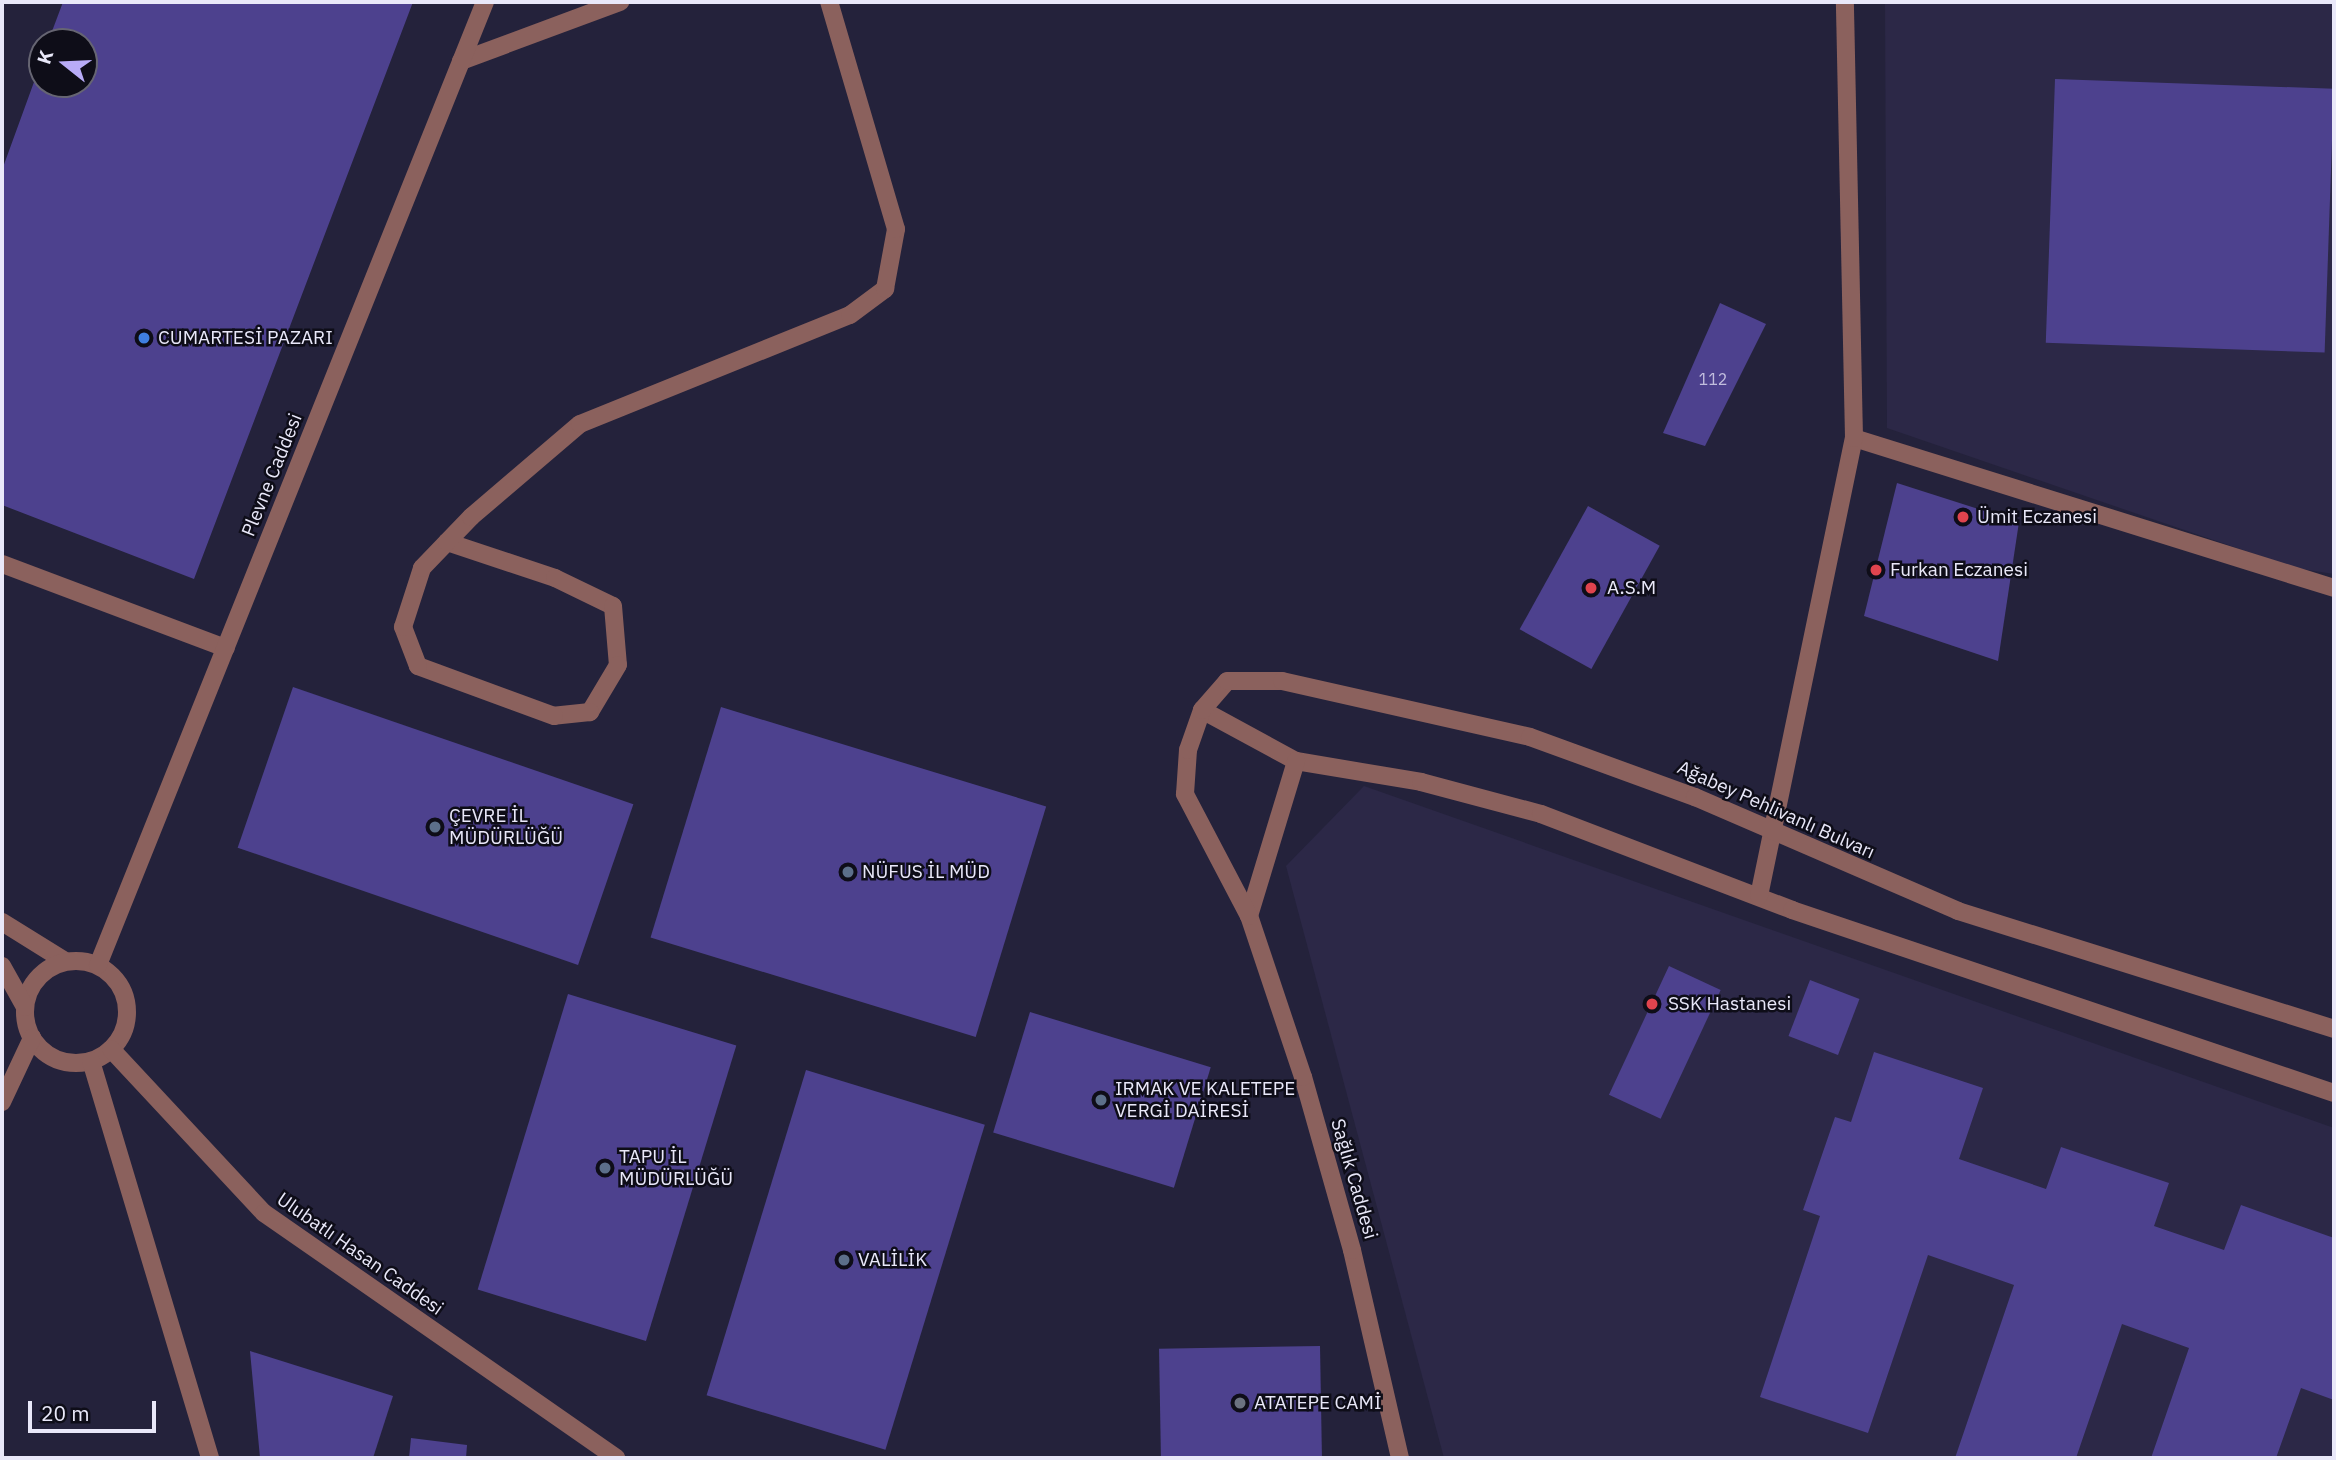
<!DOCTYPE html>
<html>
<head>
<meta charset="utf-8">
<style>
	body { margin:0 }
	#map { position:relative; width:2336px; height:1460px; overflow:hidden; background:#24223b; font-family:"IBM Plex Sans",sans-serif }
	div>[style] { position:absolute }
	.built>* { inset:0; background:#2c2847 }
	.building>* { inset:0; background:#4d418e; transform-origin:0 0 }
	.minor>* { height:18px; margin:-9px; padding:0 9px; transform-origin:9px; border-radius:9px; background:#8b615d }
	.minor>.ring { margin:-9px; padding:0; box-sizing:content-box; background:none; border:18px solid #8b615d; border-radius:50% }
	.dots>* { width:19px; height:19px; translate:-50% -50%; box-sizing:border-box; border:4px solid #0e0d18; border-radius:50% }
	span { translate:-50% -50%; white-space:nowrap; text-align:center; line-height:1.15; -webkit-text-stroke:5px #0e0d18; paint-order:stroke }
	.number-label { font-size:16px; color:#c2bede }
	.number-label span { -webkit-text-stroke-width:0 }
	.poi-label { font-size:19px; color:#e9e8f9 }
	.left { translate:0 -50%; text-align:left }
	.street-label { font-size:19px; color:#e9e8f9 }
	.frame { position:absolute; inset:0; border:4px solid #e9e8f9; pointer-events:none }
	.north { position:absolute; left:28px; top:28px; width:70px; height:70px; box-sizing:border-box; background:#0e0d18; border:2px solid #666572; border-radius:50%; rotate:288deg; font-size:19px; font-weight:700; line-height:28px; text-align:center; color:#e9e8f9 }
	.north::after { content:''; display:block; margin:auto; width:24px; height:32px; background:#b8abf7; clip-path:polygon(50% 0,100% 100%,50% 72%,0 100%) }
	.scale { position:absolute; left:28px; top:1401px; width:128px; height:32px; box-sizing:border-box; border:4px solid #e9e8f9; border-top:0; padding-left:9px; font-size:21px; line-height:24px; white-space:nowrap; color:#e9e8f9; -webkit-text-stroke:5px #0e0d18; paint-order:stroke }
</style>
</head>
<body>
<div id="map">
	<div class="built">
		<i style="clip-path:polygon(1885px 2px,2334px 2px,2334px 574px,2295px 568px,1887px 428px)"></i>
		<i style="clip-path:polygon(1364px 786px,2334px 1128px,2334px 1458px,1444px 1458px,1286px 866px)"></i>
	</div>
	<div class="building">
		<i style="clip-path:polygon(63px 2px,413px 2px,194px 579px,2px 505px,2px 170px,42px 60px,42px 84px,84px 84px,84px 42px,48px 42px)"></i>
		<i style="left:2055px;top:79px;width:279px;height:264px;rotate:2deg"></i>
		<i style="clip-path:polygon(1720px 303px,1766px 324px,1705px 446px,1663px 433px)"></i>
		<i style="clip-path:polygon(1897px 483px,2019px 522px,1998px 661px,1864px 616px)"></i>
		<i style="left:1588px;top:506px;width:82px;height:141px;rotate:29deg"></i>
		<i style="left:293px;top:687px;width:360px;height:170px;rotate:19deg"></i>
		<i style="left:721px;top:707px;width:340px;height:241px;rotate:17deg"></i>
		<i style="left:1669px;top:966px;width:57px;height:142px;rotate:25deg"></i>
		<i style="left:1810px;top:980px;width:53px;height:60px;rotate:21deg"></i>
		<i style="left:568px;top:994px;width:176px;height:309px;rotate:17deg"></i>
		<i style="left:1030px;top:1012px;width:189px;height:126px;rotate:17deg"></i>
		<i style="clip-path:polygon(1874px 1052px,1983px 1088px,1959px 1159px,2046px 1189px,2061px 1147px,2169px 1183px,2154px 1226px,2224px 1250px,2241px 1205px,2334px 1238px,2334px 1400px,2301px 1388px,2276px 1458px,2151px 1458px,2189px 1348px,2122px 1324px,2076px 1458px,1955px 1458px,2014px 1285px,1928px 1255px,1868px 1433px,1760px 1397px,1820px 1216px,1803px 1210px,1835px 1117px,1851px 1122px)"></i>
		<i style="left:806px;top:1070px;width:187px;height:340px;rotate:17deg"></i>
		<i style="left:1320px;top:1346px;width:112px;height:161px;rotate:89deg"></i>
		<i style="clip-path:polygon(250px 1351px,393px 1396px,373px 1458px,260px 1458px)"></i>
		<i style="clip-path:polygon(411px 1438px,467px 1445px,466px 1458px,409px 1458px)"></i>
	</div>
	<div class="minor">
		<i style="left:461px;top:61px;width:170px;rotate:-20.4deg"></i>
		<i style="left:1854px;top:438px;width:503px;rotate:17.35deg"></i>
		<i style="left:447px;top:542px;width:114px;rotate:18.4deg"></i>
		<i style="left:555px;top:578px;width:64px;rotate:25.8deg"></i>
		<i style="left:613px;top:606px;width:59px;rotate:85.2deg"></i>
		<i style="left:618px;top:665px;width:55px;rotate:120.8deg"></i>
		<i style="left:590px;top:712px;width:36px;rotate:174deg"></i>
		<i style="left:554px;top:716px;width:145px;rotate:-159.8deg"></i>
		<i style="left:418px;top:666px;width:42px;rotate:-111deg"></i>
		<i style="left:403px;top:627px;width:62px;rotate:-72.1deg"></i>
		<i style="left:422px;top:568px;width:36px;rotate:-46deg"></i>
		<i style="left:447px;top:542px;width:35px;rotate:-46deg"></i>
		<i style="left:471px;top:517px;width:143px;rotate:-40.5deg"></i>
		<i style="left:580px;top:424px;width:291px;rotate:-22deg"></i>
		<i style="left:850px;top:315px;width:44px;rotate:-36.6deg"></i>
		<i style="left:885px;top:289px;width:61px;rotate:-79.6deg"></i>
		<i style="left:896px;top:229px;width:237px;rotate:-106.4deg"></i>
		<i style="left:2px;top:564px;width:239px;rotate:20.6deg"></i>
		<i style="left:1202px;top:710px;width:107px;rotate:28.5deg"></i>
		<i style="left:1296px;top:761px;width:127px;rotate:9.5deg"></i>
		<i style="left:1421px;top:782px;width:124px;rotate:14.9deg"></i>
		<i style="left:1541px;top:814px;width:269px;rotate:20.9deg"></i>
		<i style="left:1792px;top:910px;width:572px;rotate:18.66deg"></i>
		<i style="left:1759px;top:896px;width:468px;rotate:-78.3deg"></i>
		<i style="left:1854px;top:438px;width:436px;rotate:-91.2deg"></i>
		<i style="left:1249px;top:916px;width:162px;rotate:-73.1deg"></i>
		<i style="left:2px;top:922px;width:74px;rotate:31.8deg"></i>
		<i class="ring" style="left:25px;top:961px;width:84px;height:84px"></i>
		<i style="left:98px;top:965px;width:1038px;rotate:-68.11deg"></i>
		<i style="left:2px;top:966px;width:47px;rotate:60.7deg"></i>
		<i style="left:111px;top:1049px;width:224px;rotate:47deg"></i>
		<i style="left:264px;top:1213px;width:429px;rotate:34.8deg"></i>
		<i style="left:91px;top:1061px;width:414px;rotate:73.3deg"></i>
		<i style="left:2px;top:1102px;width:71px;rotate:-64.9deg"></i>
		<i style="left:1400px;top:1458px;width:213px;rotate:-103deg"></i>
		<i style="left:1352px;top:1250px;width:180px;rotate:-105.8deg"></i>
		<i style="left:1303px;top:1077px;width:170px;rotate:-108.5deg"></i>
		<i style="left:1249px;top:916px;width:138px;rotate:-117.7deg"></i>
		<i style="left:1185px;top:794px;width:44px;rotate:-86.1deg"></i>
		<i style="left:1188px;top:750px;width:42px;rotate:-70.7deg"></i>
		<i style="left:1202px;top:710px;width:38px;rotate:-49deg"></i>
		<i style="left:1227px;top:681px;width:55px"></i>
		<i style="left:1282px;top:681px;width:254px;rotate:12.7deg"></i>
		<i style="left:1530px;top:737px;width:176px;rotate:20deg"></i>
		<i style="left:1695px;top:797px;width:287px;rotate:23.4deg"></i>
		<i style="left:1958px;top:911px;width:394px;rotate:17.4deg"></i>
	</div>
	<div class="dots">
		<i style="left:144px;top:338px;background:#3f7fe0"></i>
		<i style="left:1963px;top:517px;background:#e0444e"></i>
		<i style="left:1876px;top:570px;background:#e0444e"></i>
		<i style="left:1591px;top:588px;background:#e0444e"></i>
		<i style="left:435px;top:827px;background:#5c6f8a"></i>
		<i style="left:848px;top:872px;background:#5c6f8a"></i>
		<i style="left:1652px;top:1004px;background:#e0444e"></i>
		<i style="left:1101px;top:1100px;background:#5c6f8a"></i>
		<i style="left:605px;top:1168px;background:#5c6f8a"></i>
		<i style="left:844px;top:1260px;background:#5c6f8a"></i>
		<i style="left:1240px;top:1403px;background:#6b7280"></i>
	</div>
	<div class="number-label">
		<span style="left:1713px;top:379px">112</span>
	</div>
	<div class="poi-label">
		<span class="left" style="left:158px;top:338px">CUMARTESİ PAZARI</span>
		<span class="left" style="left:1977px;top:517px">Ümit Eczanesi</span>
		<span class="left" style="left:1890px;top:570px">Furkan Eczanesi</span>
		<span class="left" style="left:1607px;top:588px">A.S.M</span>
		<span class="left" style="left:449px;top:827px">ÇEVRE İL<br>MÜDÜRLÜĞÜ</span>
		<span class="left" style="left:862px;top:872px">NÜFUS İL MÜD</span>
		<span class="left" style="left:1668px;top:1004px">SSK Hastanesi</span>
		<span class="left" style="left:1115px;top:1100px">IRMAK VE KALETEPE<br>VERGİ DAİRESİ</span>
		<span class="left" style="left:619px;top:1168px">TAPU İL<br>MÜDÜRLÜĞÜ</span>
		<span class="left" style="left:858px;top:1260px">VALİLİK</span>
		<span class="left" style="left:1254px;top:1403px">ATATEPE CAMİ</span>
	</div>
	<div class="street-label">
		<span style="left:272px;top:475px;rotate:-68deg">Plevne Caddesi</span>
		<span style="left:1776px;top:810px;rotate:24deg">Ağabey Pehlivanlı Bulvarı</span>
		<span style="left:1354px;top:1179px;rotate:74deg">Sağlık Caddesi</span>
		<span style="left:360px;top:1254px;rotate:35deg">Ulubatlı Hasan Caddesi</span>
	</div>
	<div class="frame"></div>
	<div class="north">K</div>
	<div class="scale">20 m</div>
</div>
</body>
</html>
